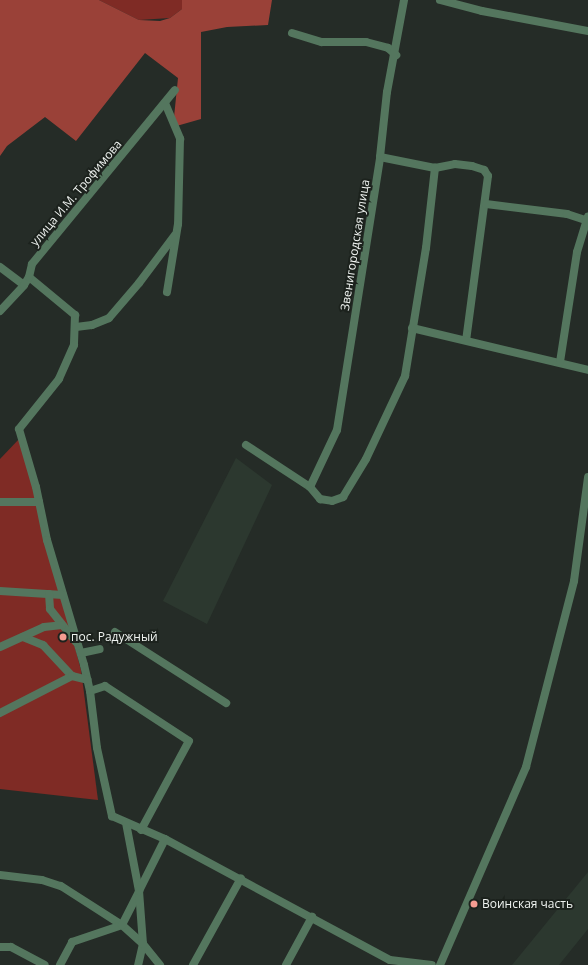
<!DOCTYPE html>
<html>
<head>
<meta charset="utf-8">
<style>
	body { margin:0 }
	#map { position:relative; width:588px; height:965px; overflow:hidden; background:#252c27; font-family:"Open Sans",sans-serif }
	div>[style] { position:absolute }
	.built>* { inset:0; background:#2c382f }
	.green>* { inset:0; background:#7f2b25 }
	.forest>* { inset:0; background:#9a4138 }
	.minor>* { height:8px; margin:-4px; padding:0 4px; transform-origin:4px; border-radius:4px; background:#54765e }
	.dots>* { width:11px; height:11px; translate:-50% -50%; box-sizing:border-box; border:2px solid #1c221d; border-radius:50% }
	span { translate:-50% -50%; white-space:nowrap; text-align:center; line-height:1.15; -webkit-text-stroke:4px #1c221d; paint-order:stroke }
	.street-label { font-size:12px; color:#eff3f0 }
	.poi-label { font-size:12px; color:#eff3f0 }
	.left { translate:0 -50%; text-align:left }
</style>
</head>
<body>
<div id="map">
	<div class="built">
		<i style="clip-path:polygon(236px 458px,272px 485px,207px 624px,163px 601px)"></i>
		<i style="clip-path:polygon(588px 872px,588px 929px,559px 965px,512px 965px)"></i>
	</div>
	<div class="green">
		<i style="clip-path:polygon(99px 0,182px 0,182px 9px,170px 18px,139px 20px)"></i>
		<i style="clip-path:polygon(20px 438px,81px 670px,98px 800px,0 789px,0 459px)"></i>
	</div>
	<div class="forest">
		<i style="clip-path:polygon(0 0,99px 0,139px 20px,160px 21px,170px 18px,182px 9px,182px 0,272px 0,268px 25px,227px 27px,201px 32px,201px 119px,173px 127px,178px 78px,145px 53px,76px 141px,45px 117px,7px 146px,0 156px)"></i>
	</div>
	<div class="minor">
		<i style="left:440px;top:0;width:43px;rotate:14.7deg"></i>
		<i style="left:482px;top:11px;width:108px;rotate:10.7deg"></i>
		<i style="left:292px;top:33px;width:31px;rotate:17deg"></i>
		<i style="left:322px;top:42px;width:44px"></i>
		<i style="left:366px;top:42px;width:23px;rotate:15deg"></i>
		<i style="left:388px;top:48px;width:11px;rotate:41deg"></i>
		<i style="left:165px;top:103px;width:39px;rotate:67deg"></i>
		<i style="left:180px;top:139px;width:85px;rotate:91.3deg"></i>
		<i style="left:178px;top:224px;width:69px;rotate:99.2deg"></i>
		<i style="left:380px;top:157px;width:56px;rotate:11.3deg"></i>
		<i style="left:435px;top:168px;width:20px;rotate:-11deg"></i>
		<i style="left:455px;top:164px;width:17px;rotate:7deg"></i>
		<i style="left:472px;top:166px;width:13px;rotate:18deg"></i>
		<i style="left:484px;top:170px;width:7px;rotate:56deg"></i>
		<i style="left:488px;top:176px;width:165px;rotate:97.6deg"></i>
		<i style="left:486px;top:204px;width:82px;rotate:7deg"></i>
		<i style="left:567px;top:214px;width:20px;rotate:18deg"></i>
		<i style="left:0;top:267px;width:30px;rotate:37deg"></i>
		<i style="left:29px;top:277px;width:60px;rotate:39.6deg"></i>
		<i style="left:75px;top:315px;width:30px;rotate:92deg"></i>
		<i style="left:74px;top:345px;width:37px;rotate:114deg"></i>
		<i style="left:59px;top:379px;width:64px;rotate:128.7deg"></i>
		<i style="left:19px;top:429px;width:60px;rotate:73.7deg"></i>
		<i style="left:36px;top:487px;width:54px;rotate:78.3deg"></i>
		<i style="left:47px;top:540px;width:130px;rotate:73.5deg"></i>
		<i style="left:84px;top:665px;width:27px;rotate:77deg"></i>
		<i style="left:90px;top:691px;width:57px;rotate:83deg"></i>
		<i style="left:97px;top:748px;width:70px;rotate:77.6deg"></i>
		<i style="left:112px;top:816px;width:58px;rotate:23.5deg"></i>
		<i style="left:165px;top:839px;width:255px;rotate:28.3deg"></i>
		<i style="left:390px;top:960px;width:42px;rotate:6.8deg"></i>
		<i style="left:0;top:311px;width:35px;rotate:-47deg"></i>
		<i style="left:24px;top:285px;width:9px;rotate:-58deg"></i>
		<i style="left:29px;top:277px;width:13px;rotate:-77deg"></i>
		<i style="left:32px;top:264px;width:225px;rotate:-50.6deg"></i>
		<i style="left:76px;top:327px;width:16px;rotate:-7deg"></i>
		<i style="left:92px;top:325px;width:18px;rotate:-22deg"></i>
		<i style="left:109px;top:318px;width:46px;rotate:-49.4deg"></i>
		<i style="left:139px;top:283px;width:60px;rotate:-53.1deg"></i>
		<i style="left:412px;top:328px;width:181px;rotate:13.4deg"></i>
		<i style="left:560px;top:362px;width:111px;rotate:-81.2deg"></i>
		<i style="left:577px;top:252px;width:37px;rotate:-73deg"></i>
		<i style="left:246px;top:445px;width:77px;rotate:33.3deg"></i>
		<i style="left:310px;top:487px;width:16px;rotate:50deg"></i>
		<i style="left:320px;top:499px;width:12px;rotate:9deg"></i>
		<i style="left:332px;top:501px;width:12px;rotate:-20deg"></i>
		<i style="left:343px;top:497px;width:44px;rotate:-58.8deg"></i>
		<i style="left:366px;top:459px;width:92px;rotate:-64.8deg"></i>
		<i style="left:405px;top:376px;width:130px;rotate:-80.7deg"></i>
		<i style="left:426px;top:248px;width:81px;rotate:-83.6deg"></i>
		<i style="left:310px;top:487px;width:63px;rotate:-64.7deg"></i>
		<i style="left:337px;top:430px;width:276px;rotate:-81deg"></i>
		<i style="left:380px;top:157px;width:65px;rotate:-83.9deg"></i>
		<i style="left:387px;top:92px;width:94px;rotate:-79.5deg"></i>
		<i style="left:0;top:502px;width:39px"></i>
		<i style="left:0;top:591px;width:63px;rotate:3.6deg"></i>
		<i style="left:49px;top:594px;width:15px;rotate:86deg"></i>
		<i style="left:50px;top:609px;width:42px;rotate:51.8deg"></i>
		<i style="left:115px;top:632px;width:132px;rotate:32.6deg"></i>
		<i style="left:23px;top:637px;width:22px;rotate:22deg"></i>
		<i style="left:43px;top:645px;width:42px;rotate:46.9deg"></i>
		<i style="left:0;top:647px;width:48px;rotate:-24.4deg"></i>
		<i style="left:44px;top:627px;width:18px;rotate:-6deg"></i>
		<i style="left:81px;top:653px;width:19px;rotate:-12deg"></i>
		<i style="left:90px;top:691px;width:16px;rotate:-18deg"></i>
		<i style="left:105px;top:686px;width:100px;rotate:33.2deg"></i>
		<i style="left:189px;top:741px;width:101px;rotate:118.3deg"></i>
		<i style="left:0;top:713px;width:81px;rotate:-27.2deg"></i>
		<i style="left:72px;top:676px;width:16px;rotate:14deg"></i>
		<i style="left:0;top:875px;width:42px;rotate:6.8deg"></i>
		<i style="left:42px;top:880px;width:20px;rotate:18deg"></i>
		<i style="left:61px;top:886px;width:72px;rotate:32.6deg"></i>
		<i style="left:122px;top:925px;width:28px;rotate:42deg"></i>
		<i style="left:143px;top:944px;width:22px;rotate:103deg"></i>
		<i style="left:0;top:947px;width:11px"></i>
		<i style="left:11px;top:947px;width:38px;rotate:28deg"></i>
		<i style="left:60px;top:965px;width:26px;rotate:-62deg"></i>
		<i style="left:72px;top:942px;width:53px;rotate:-18.8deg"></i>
		<i style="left:122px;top:925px;width:38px;rotate:-63deg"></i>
		<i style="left:139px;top:891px;width:69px;rotate:-100.8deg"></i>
		<i style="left:160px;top:965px;width:27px;rotate:-129deg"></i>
		<i style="left:143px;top:944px;width:53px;rotate:-94.3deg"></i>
		<i style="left:139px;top:891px;width:58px;rotate:-63.4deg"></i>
		<i style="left:193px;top:965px;width:99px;rotate:-61.1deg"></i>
		<i style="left:286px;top:965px;width:55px;rotate:-61.6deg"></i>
		<i style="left:440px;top:965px;width:216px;rotate:-66.5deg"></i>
		<i style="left:526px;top:767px;width:192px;rotate:-75.5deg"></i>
		<i style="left:574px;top:581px;width:105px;rotate:-82.3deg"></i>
	</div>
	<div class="dots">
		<i style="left:63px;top:637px;background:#f59c91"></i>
		<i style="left:474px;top:904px;background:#f59c91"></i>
	</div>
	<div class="street-label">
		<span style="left:76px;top:193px;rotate:-50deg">улица И.М. Трофимова</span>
		<span style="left:355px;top:245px;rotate:-81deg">Звенигородская улица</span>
	</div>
	<div class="poi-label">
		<span class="left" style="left:71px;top:637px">пос. Радужный</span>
		<span class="left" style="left:482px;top:904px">Воинская часть</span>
	</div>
</div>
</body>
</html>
